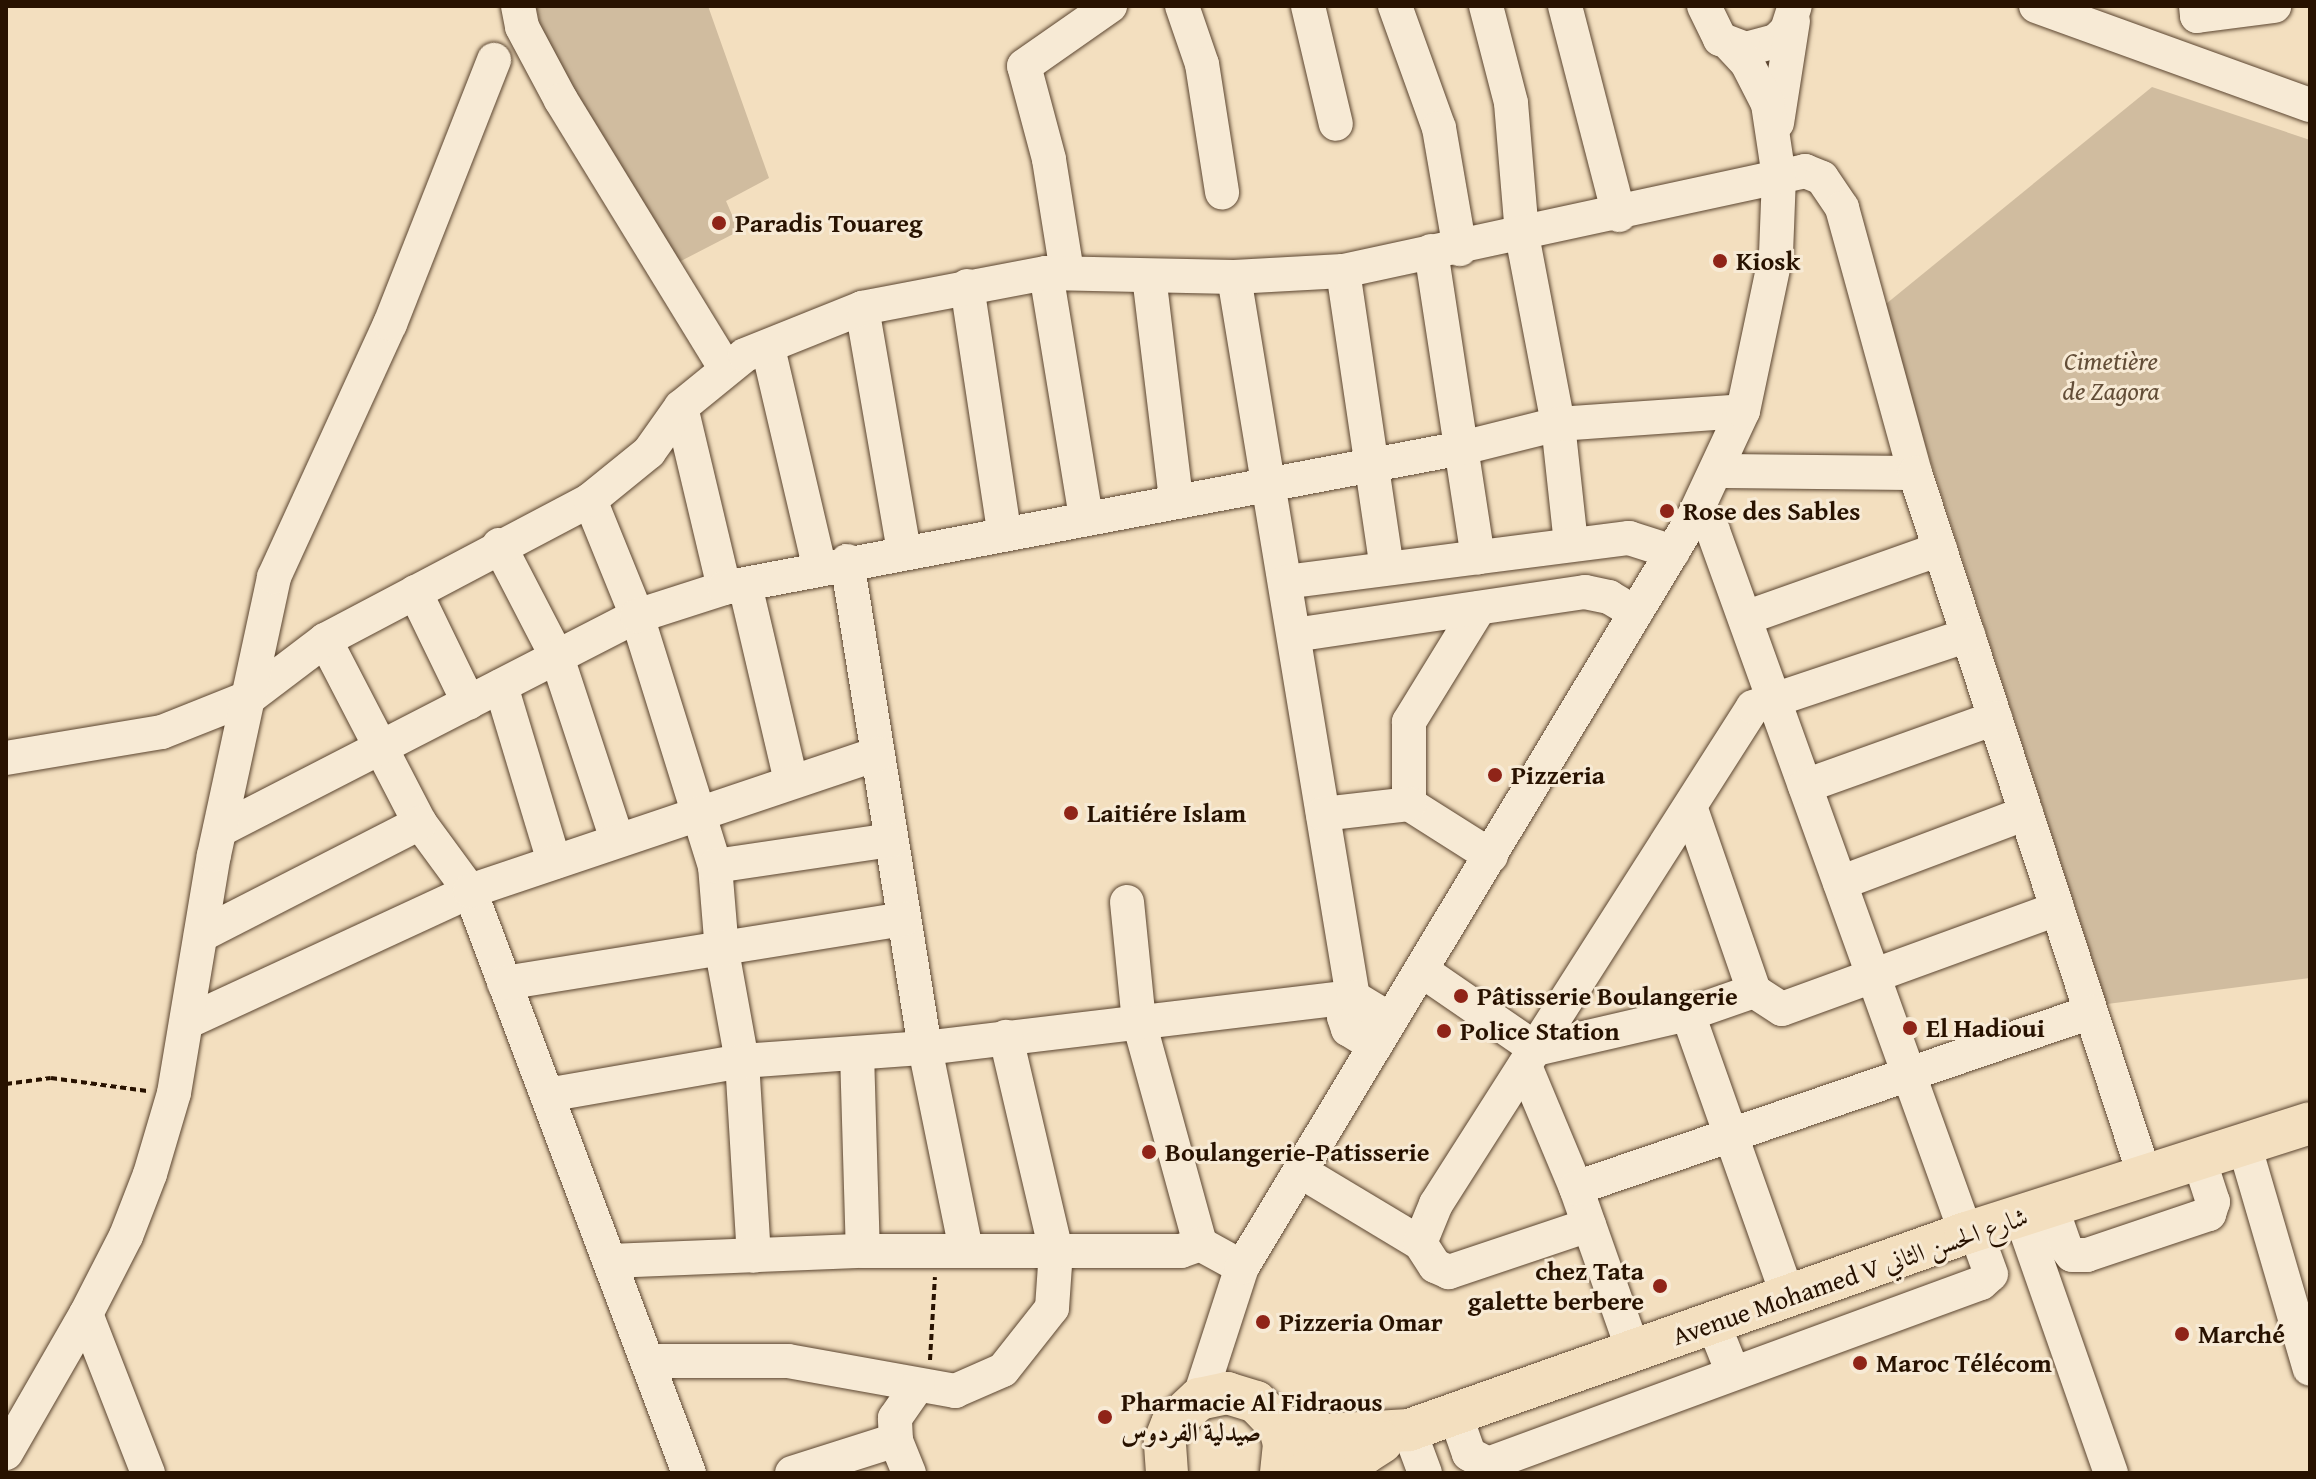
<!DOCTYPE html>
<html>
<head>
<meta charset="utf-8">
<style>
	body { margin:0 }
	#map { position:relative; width:2316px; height:1479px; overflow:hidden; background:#f3dfbf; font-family:"Gentium Book Plus",Amiri,serif }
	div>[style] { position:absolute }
	.green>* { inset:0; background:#d0bc9f }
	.path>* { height:4px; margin-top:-2px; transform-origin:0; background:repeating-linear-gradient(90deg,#281200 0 6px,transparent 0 10px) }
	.roads { filter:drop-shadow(0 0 2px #5b4530) drop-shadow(0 0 2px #5b4530) }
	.minor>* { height:34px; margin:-17px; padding:0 17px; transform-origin:17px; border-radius:17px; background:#f7ead5 }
	.major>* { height:42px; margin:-21px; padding:0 21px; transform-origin:21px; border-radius:21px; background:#f3dfbf }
	.dots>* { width:22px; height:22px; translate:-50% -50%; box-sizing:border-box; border:4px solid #f7ead5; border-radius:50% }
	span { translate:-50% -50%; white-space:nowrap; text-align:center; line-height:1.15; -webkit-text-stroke:6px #f7ead5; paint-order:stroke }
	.poi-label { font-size:26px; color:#281200; font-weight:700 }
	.left { translate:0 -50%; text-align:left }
	.right { translate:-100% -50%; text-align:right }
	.park-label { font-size:26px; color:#634e38; font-style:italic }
	.street-label { font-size:26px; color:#281200 }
	.frame { position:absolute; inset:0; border:8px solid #281200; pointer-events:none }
</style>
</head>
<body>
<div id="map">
	<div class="green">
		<i style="clip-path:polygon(536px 6px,708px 6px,769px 178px,726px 201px,739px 231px,679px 262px,545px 46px)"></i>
		<i style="clip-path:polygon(2152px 87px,2310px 140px,2310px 978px,2107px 1004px,1881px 308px)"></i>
	</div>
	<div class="path">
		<i style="left:6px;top:1084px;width:45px;rotate:-7.6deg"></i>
		<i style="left:51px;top:1078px;width:97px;rotate:7.7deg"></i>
		<i style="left:930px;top:1360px;width:83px;rotate:-86.6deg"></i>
	</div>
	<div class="roads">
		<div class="minor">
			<i style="left:518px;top:6px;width:21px;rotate:79deg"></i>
			<i style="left:522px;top:27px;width:83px;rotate:61.9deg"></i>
			<i style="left:561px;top:100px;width:314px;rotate:58.5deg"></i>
			<i style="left:1182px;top:6px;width:61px;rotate:71deg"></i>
			<i style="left:1202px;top:64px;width:130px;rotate:81.1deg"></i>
			<i style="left:1308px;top:6px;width:121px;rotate:76.7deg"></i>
			<i style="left:1395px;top:6px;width:130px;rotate:70.2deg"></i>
			<i style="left:1439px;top:128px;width:123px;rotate:80.2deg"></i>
			<i style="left:1486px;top:6px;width:100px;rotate:75.5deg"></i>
			<i style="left:1511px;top:103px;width:132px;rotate:85.2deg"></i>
			<i style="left:1522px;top:235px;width:192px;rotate:79.2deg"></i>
			<i style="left:1558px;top:424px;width:120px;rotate:83.8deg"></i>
			<i style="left:1565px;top:6px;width:216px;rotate:75.5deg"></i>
			<i style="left:1704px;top:6px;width:37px;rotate:64deg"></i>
			<i style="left:1720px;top:39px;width:28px;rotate:21deg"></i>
			<i style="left:1746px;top:49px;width:31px;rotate:-15deg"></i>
			<i style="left:1776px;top:41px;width:16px;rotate:-45deg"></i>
			<i style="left:1787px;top:30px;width:25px;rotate:-72deg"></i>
			<i style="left:2036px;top:6px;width:291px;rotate:19.9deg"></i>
			<i style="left:2196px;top:6px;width:10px;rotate:84deg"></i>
			<i style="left:2197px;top:16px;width:78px;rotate:-7.4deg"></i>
			<i style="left:1777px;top:123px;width:103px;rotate:-81.1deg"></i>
			<i style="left:1431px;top:251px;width:310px;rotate:81.3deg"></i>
			<i style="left:1343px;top:271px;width:300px;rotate:81.6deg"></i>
			<i style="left:1067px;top:272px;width:114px;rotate:-99.1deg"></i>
			<i style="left:1049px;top:159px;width:96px;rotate:-105deg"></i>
			<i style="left:1024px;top:66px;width:105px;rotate:-34.9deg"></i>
			<i style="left:1046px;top:273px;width:247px;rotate:80.7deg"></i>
			<i style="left:1149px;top:276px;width:226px;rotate:83.1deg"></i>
			<i style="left:1234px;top:277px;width:730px;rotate:80.62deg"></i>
			<i style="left:1353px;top:997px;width:22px;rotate:114deg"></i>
			<i style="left:1344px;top:1017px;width:13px;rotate:72deg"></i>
			<i style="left:1348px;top:1029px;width:32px;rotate:32deg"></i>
			<i style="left:967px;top:286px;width:249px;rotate:81.4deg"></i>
			<i style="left:862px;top:308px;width:247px;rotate:80.2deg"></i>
			<i style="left:768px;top:348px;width:224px;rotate:76.8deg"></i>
			<i style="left:681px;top:407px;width:186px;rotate:76.6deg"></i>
			<i style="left:1719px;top:471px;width:196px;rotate:0.6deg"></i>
			<i style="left:590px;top:500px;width:125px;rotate:67.9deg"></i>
			<i style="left:637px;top:616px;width:262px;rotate:72.7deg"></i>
			<i style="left:715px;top:866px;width:85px;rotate:85.3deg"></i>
			<i style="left:722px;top:951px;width:112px;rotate:79.7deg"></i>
			<i style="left:742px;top:1061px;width:195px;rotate:86.5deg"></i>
			<i style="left:1694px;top:516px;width:24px;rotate:38deg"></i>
			<i style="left:1713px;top:531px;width:746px;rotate:70.18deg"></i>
			<i style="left:499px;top:545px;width:126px;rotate:62.6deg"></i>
			<i style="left:557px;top:657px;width:193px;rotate:71.8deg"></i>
			<i style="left:847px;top:561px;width:493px;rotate:80.9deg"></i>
			<i style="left:925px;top:1048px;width:206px;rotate:78.5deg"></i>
			<i style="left:1285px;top:582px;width:347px;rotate:-7.3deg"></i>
			<i style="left:1629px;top:538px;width:46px;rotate:17.7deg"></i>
			<i style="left:745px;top:585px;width:201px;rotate:76.8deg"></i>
			<i style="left:415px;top:592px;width:123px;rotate:64.1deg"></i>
			<i style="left:1479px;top:608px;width:134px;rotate:121.6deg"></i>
			<i style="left:1409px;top:722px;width:82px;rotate:90deg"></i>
			<i style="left:1409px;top:804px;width:97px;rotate:32.4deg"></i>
			<i style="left:1745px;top:618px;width:207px;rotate:-19.5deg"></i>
			<i style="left:1294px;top:635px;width:294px;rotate:-8.4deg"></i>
			<i style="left:1585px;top:592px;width:25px;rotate:12deg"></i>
			<i style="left:1609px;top:597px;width:31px;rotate:31deg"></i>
			<i style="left:325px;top:640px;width:206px;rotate:62.6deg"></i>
			<i style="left:420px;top:823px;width:84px;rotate:53.7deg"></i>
			<i style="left:470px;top:891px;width:622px;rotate:69.38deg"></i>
			<i style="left:501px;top:686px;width:184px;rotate:73.2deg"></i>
			<i style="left:6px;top:758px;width:158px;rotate:-9.5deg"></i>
			<i style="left:162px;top:732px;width:95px;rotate:-21.7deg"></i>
			<i style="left:250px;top:697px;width:94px;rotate:-37.2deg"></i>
			<i style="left:325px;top:640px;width:300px;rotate:-27.8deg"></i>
			<i style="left:590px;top:500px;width:76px;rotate:-39.1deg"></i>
			<i style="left:649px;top:452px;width:55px;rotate:-54.6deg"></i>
			<i style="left:681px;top:407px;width:82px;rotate:-39.1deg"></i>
			<i style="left:745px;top:355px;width:126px;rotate:-21.9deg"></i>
			<i style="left:862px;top:308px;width:187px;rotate:-10.8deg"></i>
			<i style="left:1046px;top:273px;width:188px;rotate:1.2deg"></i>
			<i style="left:1234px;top:277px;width:109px;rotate:-3.2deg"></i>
			<i style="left:1343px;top:271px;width:473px;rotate:-12.2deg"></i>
			<i style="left:1805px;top:171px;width:18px;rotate:22deg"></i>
			<i style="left:1822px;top:178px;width:36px;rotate:56deg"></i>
			<i style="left:1842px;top:208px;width:275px;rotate:74.6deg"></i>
			<i style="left:1915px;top:473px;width:741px;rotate:71.91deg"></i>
			<i style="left:1805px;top:786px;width:202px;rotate:-19.7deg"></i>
			<i style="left:1691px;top:809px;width:193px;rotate:70.9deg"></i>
			<i style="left:1754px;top:991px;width:33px;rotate:33deg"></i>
			<i style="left:1782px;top:1009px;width:293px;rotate:-20deg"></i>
			<i style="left:1323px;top:814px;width:87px;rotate:-6.6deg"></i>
			<i style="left:220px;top:830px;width:469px;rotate:-27.2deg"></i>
			<i style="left:637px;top:616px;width:91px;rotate:-17.8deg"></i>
			<i style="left:724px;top:588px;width:751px;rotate:-10.74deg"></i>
			<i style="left:1462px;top:448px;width:99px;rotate:-14deg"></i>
			<i style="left:1558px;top:424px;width:185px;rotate:-4deg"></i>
			<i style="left:715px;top:866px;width:178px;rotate:-8.4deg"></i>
			<i style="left:1840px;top:883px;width:199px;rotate:-20.6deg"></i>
			<i style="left:1127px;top:902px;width:121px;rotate:84.3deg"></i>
			<i style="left:1139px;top:1022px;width:230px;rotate:74.6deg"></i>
			<i style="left:201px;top:935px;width:246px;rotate:-27.1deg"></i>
			<i style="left:1421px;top:970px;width:140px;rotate:34.5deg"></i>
			<i style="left:1536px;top:1049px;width:156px;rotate:-13deg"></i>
			<i style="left:1688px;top:1014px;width:70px;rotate:-19.2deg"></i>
			<i style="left:504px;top:983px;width:405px;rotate:-9.1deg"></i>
			<i style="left:1688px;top:1014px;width:300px;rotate:70.5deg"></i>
			<i style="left:187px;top:1022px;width:312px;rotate:-24.8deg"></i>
			<i style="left:470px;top:891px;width:430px;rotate:-18.6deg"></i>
			<i style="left:857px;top:1053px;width:198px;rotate:88.3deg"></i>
			<i style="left:1525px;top:1066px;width:132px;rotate:67.3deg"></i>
			<i style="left:1576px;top:1188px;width:172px;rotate:70.6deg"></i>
			<i style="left:547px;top:1095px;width:198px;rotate:-9.9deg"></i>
			<i style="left:742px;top:1061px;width:183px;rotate:-4.1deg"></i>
			<i style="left:925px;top:1048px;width:431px;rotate:-6.8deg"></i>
			<i style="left:1353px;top:997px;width:44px;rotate:31.2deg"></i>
			<i style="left:2244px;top:1144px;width:234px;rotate:73.7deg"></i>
			<i style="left:1300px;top:1171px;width:140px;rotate:31deg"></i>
			<i style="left:1576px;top:1188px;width:544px;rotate:-18.87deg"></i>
			<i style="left:2051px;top:1206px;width:42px;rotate:70.7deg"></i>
			<i style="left:2065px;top:1246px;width:11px;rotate:52deg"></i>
			<i style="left:2072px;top:1255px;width:15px"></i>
			<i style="left:2087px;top:1255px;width:129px;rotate:-18.6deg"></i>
			<i style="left:2209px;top:1214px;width:13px;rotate:-72deg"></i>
			<i style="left:2213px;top:1202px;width:45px;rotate:-108deg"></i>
			<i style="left:2021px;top:1216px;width:272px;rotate:70.7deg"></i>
			<i style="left:1589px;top:1225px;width:148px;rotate:161.4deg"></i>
			<i style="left:1449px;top:1272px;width:15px;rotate:-157deg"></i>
			<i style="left:1435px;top:1266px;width:27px;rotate:-123deg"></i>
			<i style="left:1420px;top:1243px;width:42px;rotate:-67.7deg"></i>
			<i style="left:1436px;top:1204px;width:589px;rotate:-57.47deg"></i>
			<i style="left:1753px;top:707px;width:227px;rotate:-18.5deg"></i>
			<i style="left:610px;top:1261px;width:253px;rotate:-2.3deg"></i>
			<i style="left:863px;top:1251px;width:318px"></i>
			<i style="left:1181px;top:1251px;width:20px;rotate:-20deg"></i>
			<i style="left:1200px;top:1244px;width:48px;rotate:28.7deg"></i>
			<i style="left:86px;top:1314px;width:171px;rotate:68.7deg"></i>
			<i style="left:1713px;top:1323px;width:54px;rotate:68.2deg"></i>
			<i style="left:647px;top:1361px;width:141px"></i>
			<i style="left:788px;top:1361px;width:170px;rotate:10.2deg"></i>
			<i style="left:955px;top:1391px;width:52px;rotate:-23.6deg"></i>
			<i style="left:1003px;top:1370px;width:79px;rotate:-51.7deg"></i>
			<i style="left:1052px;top:1308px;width:57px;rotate:-86deg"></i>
			<i style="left:1056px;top:1251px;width:220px;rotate:-103.2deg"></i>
			<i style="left:1199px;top:1399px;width:139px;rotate:-72deg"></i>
			<i style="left:1242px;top:1267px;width:877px;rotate:-58.96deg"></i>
			<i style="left:1694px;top:516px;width:116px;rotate:-65deg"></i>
			<i style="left:1743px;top:411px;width:160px;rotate:-78.1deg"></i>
			<i style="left:1776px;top:254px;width:77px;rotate:-87.8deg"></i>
			<i style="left:1779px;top:177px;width:74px;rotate:-98.6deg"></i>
			<i style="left:1768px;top:104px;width:46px;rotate:-117.1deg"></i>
			<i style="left:1747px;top:63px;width:26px;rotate:-133deg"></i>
			<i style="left:1455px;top:1414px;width:42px;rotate:70.7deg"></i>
			<i style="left:1469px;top:1454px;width:21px;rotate:28deg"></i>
			<i style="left:1488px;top:1464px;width:525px;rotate:-20.16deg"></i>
			<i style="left:1981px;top:1283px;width:13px;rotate:-42deg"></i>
			<i style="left:1991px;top:1274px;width:47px;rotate:-110deg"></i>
			<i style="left:1409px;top:1430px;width:46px;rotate:69.6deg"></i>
			<i style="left:6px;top:1453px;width:160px;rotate:-60.1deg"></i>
			<i style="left:86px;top:1314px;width:88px;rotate:-62.9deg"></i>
			<i style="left:126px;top:1236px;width:66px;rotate:-68.8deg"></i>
			<i style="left:150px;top:1174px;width:84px;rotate:-73.5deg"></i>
			<i style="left:174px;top:1093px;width:241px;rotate:-80.5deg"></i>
			<i style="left:214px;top:855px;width:284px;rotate:-77.8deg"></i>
			<i style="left:274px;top:577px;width:278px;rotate:-65.4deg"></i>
			<i style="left:390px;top:324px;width:284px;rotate:-68.5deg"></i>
			<i style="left:792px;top:1473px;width:109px;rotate:-17.6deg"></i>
			<i style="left:909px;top:1473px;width:35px;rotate:-112deg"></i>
			<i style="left:896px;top:1440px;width:22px;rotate:-93deg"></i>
			<i style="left:895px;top:1418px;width:40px;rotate:-55.1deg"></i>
		</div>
		<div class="major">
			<i style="left:1279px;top:1426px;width:49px;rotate:10.6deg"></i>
			<i style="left:1327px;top:1435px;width:82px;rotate:-3.5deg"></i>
			<i style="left:1409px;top:1430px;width:591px;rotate:-19.48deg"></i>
			<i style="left:1966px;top:1233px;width:361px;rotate:-17.7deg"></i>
			<i style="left:1167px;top:1473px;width:32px;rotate:-94deg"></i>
			<i style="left:1165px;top:1441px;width:18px;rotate:-68deg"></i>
			<i style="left:1172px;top:1424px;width:37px;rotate:-43deg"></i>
			<i style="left:1199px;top:1399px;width:29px;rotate:-12deg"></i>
			<i style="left:1227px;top:1393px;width:30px;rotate:17deg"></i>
			<i style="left:1256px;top:1402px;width:33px;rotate:46deg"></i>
			<i style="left:1279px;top:1426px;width:19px;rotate:74deg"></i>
			<i style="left:1284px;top:1444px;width:29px;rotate:96deg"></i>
			<i style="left:1304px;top:1473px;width:64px;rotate:-18.2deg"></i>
			<i style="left:1365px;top:1453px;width:20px;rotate:-33deg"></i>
		</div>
	</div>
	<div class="dots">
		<i style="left:719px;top:223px;background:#8f2418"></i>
		<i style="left:1720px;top:261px;background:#8f2418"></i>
		<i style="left:1667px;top:511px;background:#8f2418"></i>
		<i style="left:1495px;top:775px;background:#8f2418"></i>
		<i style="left:1071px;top:813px;background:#8f2418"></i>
		<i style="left:1461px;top:996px;background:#8f2418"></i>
		<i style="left:1910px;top:1028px;background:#8f2418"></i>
		<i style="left:1444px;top:1031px;background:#8f2418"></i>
		<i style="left:1149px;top:1152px;background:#8f2418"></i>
		<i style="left:1660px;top:1286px;background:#8f2418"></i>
		<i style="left:1263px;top:1322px;background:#8f2418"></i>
		<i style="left:2182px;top:1334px;background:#8f2418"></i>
		<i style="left:1860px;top:1363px;background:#8f2418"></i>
		<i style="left:1105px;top:1417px;background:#8f2418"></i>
	</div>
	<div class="poi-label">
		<span class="left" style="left:735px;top:223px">Paradis Touareg</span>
		<span class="left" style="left:1736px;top:261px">Kiosk</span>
		<span class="left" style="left:1683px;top:511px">Rose des Sables</span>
		<span class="left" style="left:1511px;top:775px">Pizzeria</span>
		<span class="left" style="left:1087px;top:813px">Laitiére Islam</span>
		<span class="left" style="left:1477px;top:996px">Pâtisserie Boulangerie</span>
		<span class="left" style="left:1926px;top:1028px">El Hadioui</span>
		<span class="left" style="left:1460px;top:1031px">Police Station</span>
		<span class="left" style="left:1165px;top:1152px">Boulangerie-Patisserie</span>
		<span class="right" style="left:1644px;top:1286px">chez Tata<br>galette berbere</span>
		<span class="left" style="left:1279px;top:1322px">Pizzeria Omar</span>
		<span class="left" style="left:2198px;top:1334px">Marché</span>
		<span class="left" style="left:1876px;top:1363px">Maroc Télécom</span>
		<span class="left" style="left:1121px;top:1417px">Pharmacie Al Fidraous<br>صيدلية الفردوس</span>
	</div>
	<div class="park-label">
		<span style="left:2111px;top:376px">Cimetière<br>de Zagora</span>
	</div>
	<div class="street-label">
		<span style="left:1850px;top:1276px;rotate:-19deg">Avenue Mohamed V شارع الحسن الثاني</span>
	</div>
	<div class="frame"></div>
</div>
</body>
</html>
